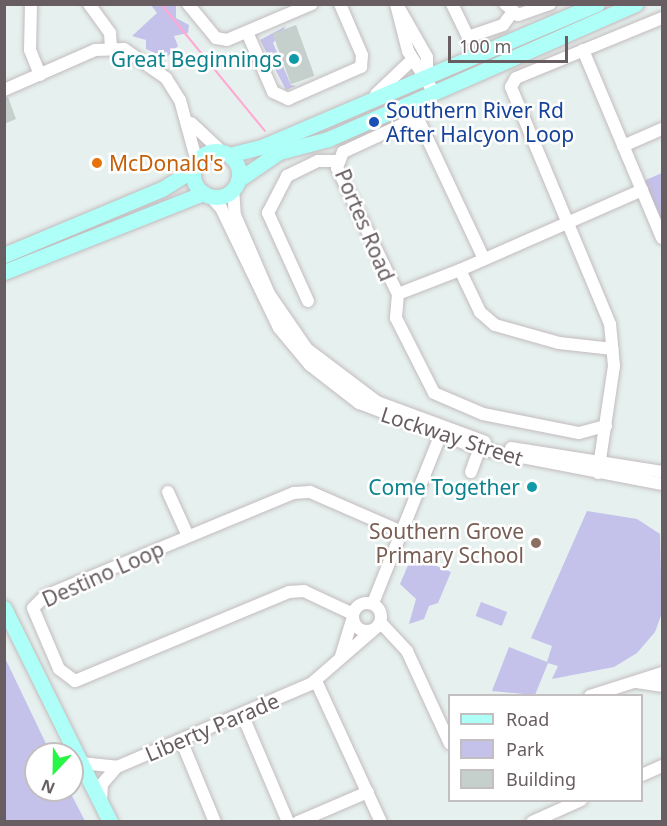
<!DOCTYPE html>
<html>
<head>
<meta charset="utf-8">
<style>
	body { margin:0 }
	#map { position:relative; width:667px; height:826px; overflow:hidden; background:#e6f1ef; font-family:"Noto Sans",sans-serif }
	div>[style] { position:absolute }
	.green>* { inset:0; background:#c4c1ea; transform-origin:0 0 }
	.stream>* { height:2px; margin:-1px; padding:0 1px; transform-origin:1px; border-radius:1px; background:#ffa8d2 }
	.building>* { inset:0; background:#c5cfcc; transform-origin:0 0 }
	.roads { filter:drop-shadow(0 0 2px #c3bbbd) drop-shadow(0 0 2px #c3bbbd) }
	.minor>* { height:12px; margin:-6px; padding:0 6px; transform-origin:6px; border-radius:6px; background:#fff }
	.minor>.ring { margin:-6px; padding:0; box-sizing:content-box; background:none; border:12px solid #fff; border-radius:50% }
	.major>* { height:15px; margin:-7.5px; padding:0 7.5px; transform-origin:7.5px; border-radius:7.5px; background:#adfff8 }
	.major>.ring { margin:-7.5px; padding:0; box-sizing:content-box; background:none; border:15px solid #adfff8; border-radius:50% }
	.dots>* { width:16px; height:16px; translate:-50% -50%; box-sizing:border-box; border:3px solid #fff; border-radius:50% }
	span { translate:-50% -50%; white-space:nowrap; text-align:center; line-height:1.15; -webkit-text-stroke:5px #fff; paint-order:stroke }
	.culture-label { font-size:21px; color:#0d838f }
	.right { translate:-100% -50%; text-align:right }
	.transit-label { font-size:21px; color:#164399 }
	.left { translate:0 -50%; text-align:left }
	.food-label { font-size:21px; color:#c56008 }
	.street-label { font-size:21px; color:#685e61 }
	.education-label { font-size:21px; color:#785e54 }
	.frame { position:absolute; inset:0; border:6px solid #685e61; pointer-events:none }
	.legend { position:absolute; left:448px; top:694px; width:195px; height:108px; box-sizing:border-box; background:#fff; border:2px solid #c3bfc0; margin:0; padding:8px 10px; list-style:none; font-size:18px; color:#685e61 }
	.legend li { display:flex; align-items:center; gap:12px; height:30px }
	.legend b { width:30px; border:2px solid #c3bfc0 }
	.north { position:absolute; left:24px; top:742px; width:60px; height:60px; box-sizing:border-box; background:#fff; border:2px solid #c3bfc0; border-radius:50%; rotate:202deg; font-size:16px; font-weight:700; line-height:24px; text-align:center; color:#685e61 }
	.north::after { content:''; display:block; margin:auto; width:21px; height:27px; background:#27f647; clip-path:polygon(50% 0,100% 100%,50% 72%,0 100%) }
	.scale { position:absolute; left:448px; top:36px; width:120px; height:27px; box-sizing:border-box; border:3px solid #685e61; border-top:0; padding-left:8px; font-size:18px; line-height:21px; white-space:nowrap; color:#685e61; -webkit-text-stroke:4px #fff; paint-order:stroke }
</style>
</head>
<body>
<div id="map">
	<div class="green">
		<i style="clip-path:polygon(151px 5px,176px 5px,176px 18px,189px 25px,188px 33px,174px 36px,178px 46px,166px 58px,146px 49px,146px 40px,132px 36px,157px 13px)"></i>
		<i style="clip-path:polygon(286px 26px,273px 43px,291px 85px,296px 86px,286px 90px,260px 40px)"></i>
		<i style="clip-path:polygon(662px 173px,662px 218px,657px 220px,641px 182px)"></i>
		<i style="clip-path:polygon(587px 511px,637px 519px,660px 534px,662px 613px,655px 632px,637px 653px,614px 667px,552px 679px,558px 666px,548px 663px,535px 695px,492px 691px,509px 647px,547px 662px,552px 646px,531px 638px)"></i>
		<i style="clip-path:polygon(412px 556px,451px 572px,438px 603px,429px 606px,424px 619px,409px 624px,416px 599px,400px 584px)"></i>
		<i style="left:481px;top:602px;width:28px;height:15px;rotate:21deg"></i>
		<i style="clip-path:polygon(5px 658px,51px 754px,36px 754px,36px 790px,69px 790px,85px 821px,5px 821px)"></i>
	</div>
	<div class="stream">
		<i style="left:161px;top:4px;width:164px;rotate:50.7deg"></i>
	</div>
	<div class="building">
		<i style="left:296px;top:25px;width:54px;height:25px;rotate:70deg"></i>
		<i style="clip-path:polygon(8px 97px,16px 119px,4px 124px,4px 98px)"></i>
	</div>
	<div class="roads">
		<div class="minor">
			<i style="left:31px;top:4px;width:46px;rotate:91.2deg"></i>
			<i style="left:30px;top:50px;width:27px;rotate:68deg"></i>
			<i style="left:89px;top:4px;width:36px;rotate:54deg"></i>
			<i style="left:110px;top:33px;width:14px;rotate:86deg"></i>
			<i style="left:188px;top:4px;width:44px;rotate:50.5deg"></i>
			<i style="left:216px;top:38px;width:11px;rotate:10deg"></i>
			<i style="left:227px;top:40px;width:92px;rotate:-23deg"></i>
			<i style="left:396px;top:4px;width:49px;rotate:75.7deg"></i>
			<i style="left:408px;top:51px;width:47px;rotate:58deg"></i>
			<i style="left:452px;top:4px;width:37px;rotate:64deg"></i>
			<i style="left:468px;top:37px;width:37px;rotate:-19deg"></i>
			<i style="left:503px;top:25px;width:15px;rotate:-53deg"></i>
			<i style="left:505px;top:4px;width:17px;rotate:40deg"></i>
			<i style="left:518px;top:15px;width:34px;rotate:-19deg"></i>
			<i style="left:399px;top:8px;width:56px;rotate:60.3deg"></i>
			<i style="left:427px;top:57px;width:20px;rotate:90deg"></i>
			<i style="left:247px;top:32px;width:65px;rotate:66.6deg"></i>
			<i style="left:273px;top:92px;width:17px;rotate:25deg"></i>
			<i style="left:288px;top:99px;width:80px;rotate:-23.7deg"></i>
			<i style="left:361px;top:67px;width:12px;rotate:-85deg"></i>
			<i style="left:362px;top:55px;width:56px;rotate:-113.3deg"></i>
			<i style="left:583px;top:50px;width:204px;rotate:67.2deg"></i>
			<i style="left:4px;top:90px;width:99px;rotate:-23.7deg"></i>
			<i style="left:95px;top:50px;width:29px;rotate:-2deg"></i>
			<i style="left:124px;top:49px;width:51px;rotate:34.6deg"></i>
			<i style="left:166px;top:78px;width:26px;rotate:58deg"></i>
			<i style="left:180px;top:100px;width:64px;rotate:74.7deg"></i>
			<i style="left:376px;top:94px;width:50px;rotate:-43.4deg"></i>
			<i style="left:191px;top:123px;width:42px;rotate:43.1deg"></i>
			<i style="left:623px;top:146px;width:43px;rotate:-23.6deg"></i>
			<i style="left:233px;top:189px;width:26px;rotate:86deg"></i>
			<i style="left:235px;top:215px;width:86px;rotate:66.7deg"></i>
			<i style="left:269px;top:294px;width:67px;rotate:55.4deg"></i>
			<i style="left:307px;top:349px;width:88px;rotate:37.1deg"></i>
			<i style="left:377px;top:402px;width:115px;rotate:20.3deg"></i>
			<i style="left:209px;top:195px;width:18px;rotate:47deg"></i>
			<i style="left:221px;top:208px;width:133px;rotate:64.2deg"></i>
			<i style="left:279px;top:328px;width:48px;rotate:50deg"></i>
			<i style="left:310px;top:365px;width:62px;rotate:37.8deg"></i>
			<i style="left:359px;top:403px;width:129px;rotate:20.8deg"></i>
			<i style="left:480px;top:449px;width:185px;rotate:10.9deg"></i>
			<i style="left:484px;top:259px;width:150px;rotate:-115.2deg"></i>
			<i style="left:420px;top:123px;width:12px;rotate:-175deg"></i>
			<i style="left:408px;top:122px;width:72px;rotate:155.2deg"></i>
			<i style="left:343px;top:152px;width:17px;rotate:111deg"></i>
			<i style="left:337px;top:168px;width:140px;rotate:64.2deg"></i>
			<i style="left:398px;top:294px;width:66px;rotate:-21.2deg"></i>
			<i style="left:460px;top:270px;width:199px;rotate:-23.7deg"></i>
			<i style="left:460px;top:270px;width:47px;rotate:64.5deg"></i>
			<i style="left:480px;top:312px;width:20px;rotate:41deg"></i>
			<i style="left:495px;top:325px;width:66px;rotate:15.7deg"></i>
			<i style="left:559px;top:343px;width:54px;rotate:6.3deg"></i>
			<i style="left:398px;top:294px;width:24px;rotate:95deg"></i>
			<i style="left:396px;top:318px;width:84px;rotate:63.1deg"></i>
			<i style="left:434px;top:393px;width:53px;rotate:23.2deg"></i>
			<i style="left:483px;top:414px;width:98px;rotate:11.2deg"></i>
			<i style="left:579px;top:433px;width:28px;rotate:-15deg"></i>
			<i style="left:308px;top:301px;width:97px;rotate:-114.4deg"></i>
			<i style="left:268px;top:213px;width:42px;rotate:-62.8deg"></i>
			<i style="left:287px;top:176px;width:34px;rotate:-26deg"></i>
			<i style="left:318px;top:161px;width:20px"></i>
			<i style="left:511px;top:448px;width:153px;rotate:9deg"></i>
			<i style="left:471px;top:472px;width:32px;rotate:-70deg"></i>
			<i style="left:598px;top:473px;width:108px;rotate:-81.5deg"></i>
			<i style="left:614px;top:366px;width:42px;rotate:-95.4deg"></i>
			<i style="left:610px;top:324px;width:257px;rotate:-112.7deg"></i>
			<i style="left:511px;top:87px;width:10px;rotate:-61deg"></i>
			<i style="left:516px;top:78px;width:158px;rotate:-22.3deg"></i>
			<i style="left:168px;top:492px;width:48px;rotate:65.6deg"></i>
			<i class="ring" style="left:353px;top:603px;width:16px;height:16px"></i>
			<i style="left:373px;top:603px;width:188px;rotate:-68.1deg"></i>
			<i style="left:353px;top:614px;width:54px;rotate:-154.9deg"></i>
			<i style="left:304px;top:591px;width:15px;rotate:176deg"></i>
			<i style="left:289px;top:592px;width:232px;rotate:157.4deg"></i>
			<i style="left:75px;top:681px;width:20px;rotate:-143deg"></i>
			<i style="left:59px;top:669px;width:66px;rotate:-113.1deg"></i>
			<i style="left:33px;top:608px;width:17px;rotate:-45deg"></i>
			<i style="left:45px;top:596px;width:269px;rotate:-22.5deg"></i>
			<i style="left:294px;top:493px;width:16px;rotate:-4deg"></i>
			<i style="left:310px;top:492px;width:100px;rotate:23.5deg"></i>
			<i style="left:381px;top:623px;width:38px;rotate:47deg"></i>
			<i style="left:407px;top:651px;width:102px;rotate:65.2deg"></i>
			<i style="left:341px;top:656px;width:41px;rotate:-72.9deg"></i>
			<i style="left:316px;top:681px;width:155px;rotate:65.3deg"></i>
			<i style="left:637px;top:682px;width:25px;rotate:9deg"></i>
			<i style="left:590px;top:696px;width:76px;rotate:-17.7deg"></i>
			<i style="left:242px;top:714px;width:117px;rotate:66.9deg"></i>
			<i style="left:181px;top:740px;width:89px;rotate:67.5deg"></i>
			<i style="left:81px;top:763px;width:36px;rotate:6deg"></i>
			<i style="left:642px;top:775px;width:22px;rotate:-24deg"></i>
			<i style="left:101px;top:802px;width:18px;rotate:-87deg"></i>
			<i style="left:102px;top:784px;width:23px;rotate:-49deg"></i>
			<i style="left:117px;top:767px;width:211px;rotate:-23.2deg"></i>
			<i style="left:311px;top:684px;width:81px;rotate:-41deg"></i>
			<i style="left:298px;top:822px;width:76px;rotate:-23.2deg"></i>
			<i style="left:532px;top:822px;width:54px;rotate:-24.2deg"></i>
		</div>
		<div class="major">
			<i class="ring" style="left:193px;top:151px;width:31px;height:31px"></i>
			<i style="left:229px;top:155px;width:36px;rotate:-14deg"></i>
			<i style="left:264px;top:146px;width:362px;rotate:-23.1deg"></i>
			<i style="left:238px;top:180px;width:50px;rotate:-34.3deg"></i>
			<i style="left:279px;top:152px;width:51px;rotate:-14.9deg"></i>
			<i style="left:328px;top:139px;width:336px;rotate:-23.7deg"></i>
			<i style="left:4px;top:255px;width:171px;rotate:-22.7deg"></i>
			<i style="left:162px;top:189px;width:38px;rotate:-32deg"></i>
			<i style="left:4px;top:272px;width:215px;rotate:-21.6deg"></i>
			<i style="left:4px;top:608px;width:239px;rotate:63.6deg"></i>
		</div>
	</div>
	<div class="dots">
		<i style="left:294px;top:59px;background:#0f9aa8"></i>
		<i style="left:374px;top:122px;background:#1a4fb4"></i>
		<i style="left:97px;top:163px;background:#e8710a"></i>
		<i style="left:532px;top:487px;background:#0f9aa8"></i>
		<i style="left:536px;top:543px;background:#8d6e63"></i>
	</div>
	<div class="culture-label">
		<span class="right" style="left:282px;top:59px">Great Beginnings</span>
		<span class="right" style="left:520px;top:487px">Come Together</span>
	</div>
	<div class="transit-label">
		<span class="left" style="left:386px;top:122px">Southern River Rd<br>After Halcyon Loop</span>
	</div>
	<div class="food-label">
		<span class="left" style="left:109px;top:163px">McDonald's</span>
	</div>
	<div class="street-label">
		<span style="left:365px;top:225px;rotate:67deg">Portes Road</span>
		<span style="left:452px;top:436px;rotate:18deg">Lockway Street</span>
		<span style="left:103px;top:574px;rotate:-24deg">Destino Loop</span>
		<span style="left:212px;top:727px;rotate:-23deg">Liberty Parade</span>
	</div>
	<div class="education-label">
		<span class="right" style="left:524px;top:543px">Southern Grove<br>Primary School</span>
	</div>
	<div class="frame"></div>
	<ul class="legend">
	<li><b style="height:8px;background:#adfff8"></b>Road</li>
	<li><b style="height:16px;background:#c4c1ea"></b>Park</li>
	<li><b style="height:16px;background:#c5cfcc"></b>Building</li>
	</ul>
	<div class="north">N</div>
	<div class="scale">100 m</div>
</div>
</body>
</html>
